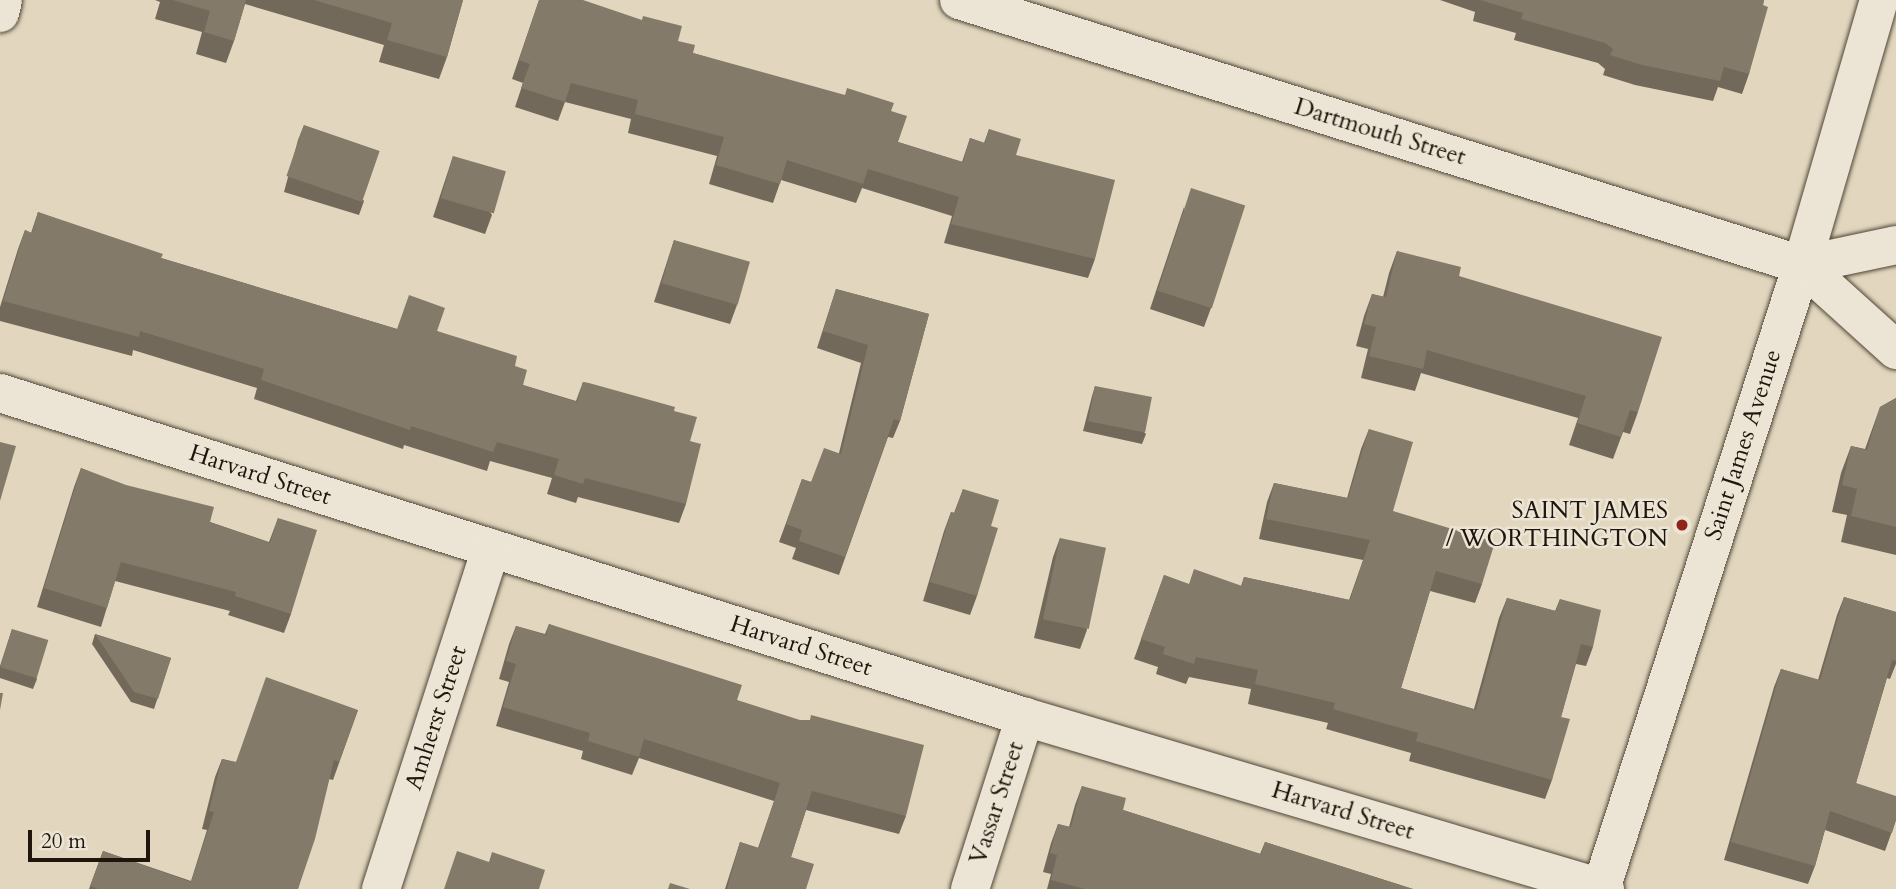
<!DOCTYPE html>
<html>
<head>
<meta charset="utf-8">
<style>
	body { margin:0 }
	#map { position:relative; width:1896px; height:889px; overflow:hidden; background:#e2d7be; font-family:Cardo,serif }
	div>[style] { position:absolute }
	.roads { filter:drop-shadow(0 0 2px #504638) drop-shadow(0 0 2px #504638) }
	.minor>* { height:38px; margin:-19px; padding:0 19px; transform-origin:19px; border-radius:19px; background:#ece5d5 }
	.secondary>* { height:38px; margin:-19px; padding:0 19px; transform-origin:19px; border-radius:19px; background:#ece5d5 }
	.wall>* { inset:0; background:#72695a }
	.building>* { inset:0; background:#847a69; transform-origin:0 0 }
	.dots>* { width:19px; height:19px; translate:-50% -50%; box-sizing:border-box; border:4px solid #ece5d5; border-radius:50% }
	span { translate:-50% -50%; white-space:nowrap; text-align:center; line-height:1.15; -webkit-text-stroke:5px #ece5d5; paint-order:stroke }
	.street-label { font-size:24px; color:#1f150c }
	.poi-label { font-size:24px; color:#1f150c }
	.right { translate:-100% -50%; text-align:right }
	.scale { position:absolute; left:28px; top:830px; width:122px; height:32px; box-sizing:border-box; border:4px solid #1f150c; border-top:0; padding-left:9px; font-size:21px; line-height:24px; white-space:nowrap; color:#1f150c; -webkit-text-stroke:5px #ece5d5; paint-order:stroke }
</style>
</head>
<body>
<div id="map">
	<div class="roads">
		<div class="minor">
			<i style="left:959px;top:0;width:884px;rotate:17.45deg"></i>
			<i style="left:1802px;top:265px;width:127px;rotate:42.1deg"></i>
			<i style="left:0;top:13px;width:13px;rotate:-77deg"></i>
			<i style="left:0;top:393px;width:1075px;rotate:17.54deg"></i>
			<i style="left:1025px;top:717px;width:605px;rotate:16.52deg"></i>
			<i style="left:381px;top:889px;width:358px;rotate:-72.1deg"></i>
			<i style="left:970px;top:889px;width:181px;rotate:-72.3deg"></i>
		</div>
		<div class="secondary">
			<i style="left:1802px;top:265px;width:96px;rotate:-12deg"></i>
			<i style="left:1601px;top:889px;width:656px;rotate:-72.15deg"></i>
			<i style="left:1802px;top:265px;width:276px;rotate:-73.8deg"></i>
		</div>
	</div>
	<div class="wall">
		<i style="clip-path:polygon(155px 0,463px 0,447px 57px,439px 79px,379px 62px,384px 45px,245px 4px,234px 41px,226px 63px,196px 54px,202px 32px,155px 19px,160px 2px)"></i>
		<i style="clip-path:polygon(539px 0,678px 41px,693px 53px,891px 111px,898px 142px,962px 162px,970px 138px,984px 143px,989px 129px,1016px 155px,1095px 259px,1088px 278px,944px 243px,952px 216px,862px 188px,856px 203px,781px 180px,773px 203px,709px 184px,717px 156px,628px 133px,631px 119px,565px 102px,558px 121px,515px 107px,523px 83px,512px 79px)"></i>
		<i style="clip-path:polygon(1440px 0,1764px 0,1749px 74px,1742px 94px,1718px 87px,1713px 101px,1635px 85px,1603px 75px,1605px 69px,1598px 63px,1514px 40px,1516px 33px,1473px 21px,1475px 12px)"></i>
		<i style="clip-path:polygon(304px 125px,364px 201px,359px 215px,284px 192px,298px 140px)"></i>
		<i style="clip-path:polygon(453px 156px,492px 215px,485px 234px,433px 217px)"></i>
		<i style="clip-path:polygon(1184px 207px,1211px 308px,1204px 327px,1150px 309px)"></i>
		<i style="clip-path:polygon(38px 212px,161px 258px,397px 329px,437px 331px,515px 366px,523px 385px,576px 401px,583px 382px,674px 411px,690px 441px,686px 504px,679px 523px,578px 497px,576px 503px,547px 494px,552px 478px,490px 461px,487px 471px,404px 445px,403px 449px,254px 399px,257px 388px,133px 350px,132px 356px,0 321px,0 307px,18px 249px,25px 230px,31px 233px)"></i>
		<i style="clip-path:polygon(674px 240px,737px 305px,730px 324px,654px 302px)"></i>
		<i style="clip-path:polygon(1397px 251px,1459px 276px,1638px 412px,1630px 434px,1623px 432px,1613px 459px,1569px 445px,1578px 418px,1421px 373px,1415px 391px,1361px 378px,1368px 349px,1356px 346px,1364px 316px,1372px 294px,1383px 297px,1389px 273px)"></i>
		<i style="clip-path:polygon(836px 289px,929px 314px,900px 421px,893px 438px,888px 437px,839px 575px,792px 559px,796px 548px,779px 542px,802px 479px,811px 482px,839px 453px,861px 363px,817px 348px)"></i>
		<i style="clip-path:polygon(1095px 386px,1146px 434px,1142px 444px,1083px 431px,1092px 396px)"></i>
		<i style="clip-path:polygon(1896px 398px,1896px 555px,1841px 542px,1847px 515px,1832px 512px,1841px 473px,1851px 446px,1865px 449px,1880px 407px)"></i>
		<i style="clip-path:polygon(1369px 429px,1393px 511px,1482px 584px,1475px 603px,1430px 591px,1401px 688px,1474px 709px,1499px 618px,1507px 598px,1555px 611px,1560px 599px,1593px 647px,1586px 666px,1576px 664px,1561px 717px,1552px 780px,1545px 799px,1409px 761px,1411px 753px,1326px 729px,1328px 723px,1248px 704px,1251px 689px,1189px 677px,1186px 684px,1156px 674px,1158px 667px,1134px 659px,1164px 575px,1188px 584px,1241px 586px,1244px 577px,1349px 600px,1363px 560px,1259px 539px,1267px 502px,1274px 483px,1347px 498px,1361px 449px)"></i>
		<i style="clip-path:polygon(81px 468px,210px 522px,269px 542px,278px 518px,291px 614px,284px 633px,228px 615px,230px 611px,115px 581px,101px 627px,37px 607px,74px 487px)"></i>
		<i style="clip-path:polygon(963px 489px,991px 526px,977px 596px,970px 615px,923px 601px,944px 531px,951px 512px,954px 513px)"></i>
		<i style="clip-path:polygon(1060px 538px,1087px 630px,1080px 649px,1034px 638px,1053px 557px)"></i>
		<i style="clip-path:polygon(1844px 597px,1896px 612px,1896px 664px,1890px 679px,1887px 678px,1856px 783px,1896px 820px,1885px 851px,1825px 830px,1815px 866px,1808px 884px,1724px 860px,1774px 687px,1781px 669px,1818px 680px,1837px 615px)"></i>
		<i style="clip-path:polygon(549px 624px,737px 700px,906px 816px,899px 834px,806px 810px,791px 857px,806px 889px,725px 889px,740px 842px,758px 848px,774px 801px,639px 758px,632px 775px,581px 759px,583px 751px,496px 726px,509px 682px,499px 679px,509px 644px,516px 626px,545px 634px)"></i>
		<i style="clip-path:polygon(12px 629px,37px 679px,33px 689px,0 678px,0 666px)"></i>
		<i style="clip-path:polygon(95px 634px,171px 658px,154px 709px,131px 702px,92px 644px)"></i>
		<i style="clip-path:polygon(358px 710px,333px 780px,329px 779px,298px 889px,89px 889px,103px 851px,191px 881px,207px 830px,202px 829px,215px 777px,222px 759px,235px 762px)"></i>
		<i style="clip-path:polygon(1082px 786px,1123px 810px,1260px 854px,1265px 842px,1413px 889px,1047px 889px,1051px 874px,1043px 872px,1051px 843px,1058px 824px,1069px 827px,1075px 805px)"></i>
	</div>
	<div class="building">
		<i style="clip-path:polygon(173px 0,246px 0,234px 41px,204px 32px,210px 11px)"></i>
		<i style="clip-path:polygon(314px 0,463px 0,447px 57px,387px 40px,392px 23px)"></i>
		<i style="clip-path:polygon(539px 0,583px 0,642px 20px,643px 16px,682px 26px,678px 41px,695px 45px,693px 53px,845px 95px,847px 88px,894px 103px,891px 111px,907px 116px,898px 142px,963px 162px,970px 138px,985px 143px,989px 129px,1021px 139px,1016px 155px,1115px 180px,1095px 259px,951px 224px,959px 197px,868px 169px,863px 184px,787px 160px,780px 184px,716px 165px,724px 137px,635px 114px,638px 100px,571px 83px,565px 102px,521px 88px,530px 64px,519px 60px)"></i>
		<i style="clip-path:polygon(1480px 0,1764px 0,1763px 5px,1768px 7px,1749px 74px,1724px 67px,1720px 81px,1642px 65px,1610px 55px,1613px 49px,1605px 43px,1521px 19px,1523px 13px)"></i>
		<i style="left:304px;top:125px;width:80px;height:54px;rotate:19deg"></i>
		<i style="left:453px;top:156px;width:55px;height:44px;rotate:16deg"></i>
		<i style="left:1191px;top:188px;width:57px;height:108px;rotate:18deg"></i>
		<i style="clip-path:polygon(38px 212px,163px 254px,161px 258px,397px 329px,409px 295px,445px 308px,437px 331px,517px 356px,515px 366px,527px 370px,523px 385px,577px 402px,583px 382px,589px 383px,675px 407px,674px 411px,697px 417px,690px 441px,701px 444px,686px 504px,585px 478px,583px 484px,554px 475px,559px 459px,497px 442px,493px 452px,411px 426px,410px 430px,261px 380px,264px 369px,140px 331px,139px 337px,3px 301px,25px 230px,32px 233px)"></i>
		<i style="left:674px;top:240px;width:79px;height:45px;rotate:16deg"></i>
		<i style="clip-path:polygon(1397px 251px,1461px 267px,1459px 276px,1662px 337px,1638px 412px,1630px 410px,1621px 437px,1577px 423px,1586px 396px,1427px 350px,1423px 369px,1369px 356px,1376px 327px,1364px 324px,1372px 294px,1386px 297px)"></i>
		<i style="clip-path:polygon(836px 289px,929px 314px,900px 421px,894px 419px,845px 557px,799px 541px,802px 530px,786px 524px,802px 479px,811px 482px,824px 448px,841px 454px,868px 345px,823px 331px)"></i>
		<i style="left:1095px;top:386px;width:58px;height:36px;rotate:11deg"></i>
		<i style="clip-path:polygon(1896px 398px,1896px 527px,1851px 516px,1857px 489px,1842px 485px,1851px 446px,1867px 450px,1880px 407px)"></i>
		<i style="clip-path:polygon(1369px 429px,1413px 442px,1393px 511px,1495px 542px,1482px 584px,1436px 571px,1401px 688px,1476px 710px,1507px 598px,1556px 611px,1560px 599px,1601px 610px,1593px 647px,1581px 644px,1561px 717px,1570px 719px,1552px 780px,1416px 741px,1418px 733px,1333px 709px,1335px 703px,1255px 684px,1258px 670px,1196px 657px,1194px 664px,1163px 654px,1165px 647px,1141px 639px,1164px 575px,1189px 584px,1194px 569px,1242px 586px,1244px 577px,1350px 600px,1370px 540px,1266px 519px,1274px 483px,1348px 498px)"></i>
		<i style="clip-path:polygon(0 442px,16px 446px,0 501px)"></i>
		<i style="clip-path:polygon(81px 468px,126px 485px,214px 507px,210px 522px,270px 543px,278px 518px,317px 530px,291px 614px,235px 596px,236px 592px,121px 562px,107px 608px,44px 588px)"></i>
		<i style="clip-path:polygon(963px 489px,999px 500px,991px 526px,998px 528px,977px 596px,930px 582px,951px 512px,955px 513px)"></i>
		<i style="left:1060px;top:538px;width:47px;height:83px;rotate:12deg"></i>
		<i style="clip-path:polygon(1844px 597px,1896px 612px,1896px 661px,1892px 660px,1856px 783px,1896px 796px,1896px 820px,1892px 833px,1830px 811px,1815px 866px,1731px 842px,1781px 669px,1820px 680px)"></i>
		<i style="clip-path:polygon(549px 624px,742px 685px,737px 700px,800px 720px,810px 720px,811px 715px,924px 745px,906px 816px,812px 791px,791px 857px,814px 864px,806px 889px,727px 889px,740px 842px,759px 848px,780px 783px,644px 739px,639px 757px,588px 741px,590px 733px,503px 707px,516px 664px,506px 661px,516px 626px,546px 635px)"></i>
		<i style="left:12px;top:629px;width:38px;height:40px;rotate:17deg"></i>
		<i style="clip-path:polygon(95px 634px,171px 658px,158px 699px,134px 692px)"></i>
		<i style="clip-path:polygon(266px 677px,358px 710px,339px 762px,334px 760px,315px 839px,298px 889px,98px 889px,90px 886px,103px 851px,191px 882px,214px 812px,209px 811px,222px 759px,236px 762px)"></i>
		<i style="clip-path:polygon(0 693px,3px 693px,0 710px)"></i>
		<i style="clip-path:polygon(1082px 786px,1126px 798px,1123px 810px,1261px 854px,1265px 842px,1413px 889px,1085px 889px,1051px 880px,1057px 855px,1050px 853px,1058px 824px,1071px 827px)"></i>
		<i style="clip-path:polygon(457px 851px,489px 862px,492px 852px,545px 870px,539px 889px,444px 889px)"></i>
		<i style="clip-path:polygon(670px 883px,690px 889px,668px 889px)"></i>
	</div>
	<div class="dots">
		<i style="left:1682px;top:525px;background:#8f2418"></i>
	</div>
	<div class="street-label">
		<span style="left:1380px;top:132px;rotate:17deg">Dartmouth Street</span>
		<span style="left:1743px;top:445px;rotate:-72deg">Saint James Avenue</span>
		<span style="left:260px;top:475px;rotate:18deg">Harvard Street</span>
		<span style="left:801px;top:646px;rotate:18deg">Harvard Street</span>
		<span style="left:436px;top:718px;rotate:-72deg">Amherst Street</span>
		<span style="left:997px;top:803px;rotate:-72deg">Vassar Street</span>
		<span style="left:1343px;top:811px;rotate:17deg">Harvard Street</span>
	</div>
	<div class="poi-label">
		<span class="right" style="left:1668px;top:525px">SAINT JAMES<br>/ WORTHINGTON</span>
	</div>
	<div class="scale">20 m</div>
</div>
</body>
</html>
